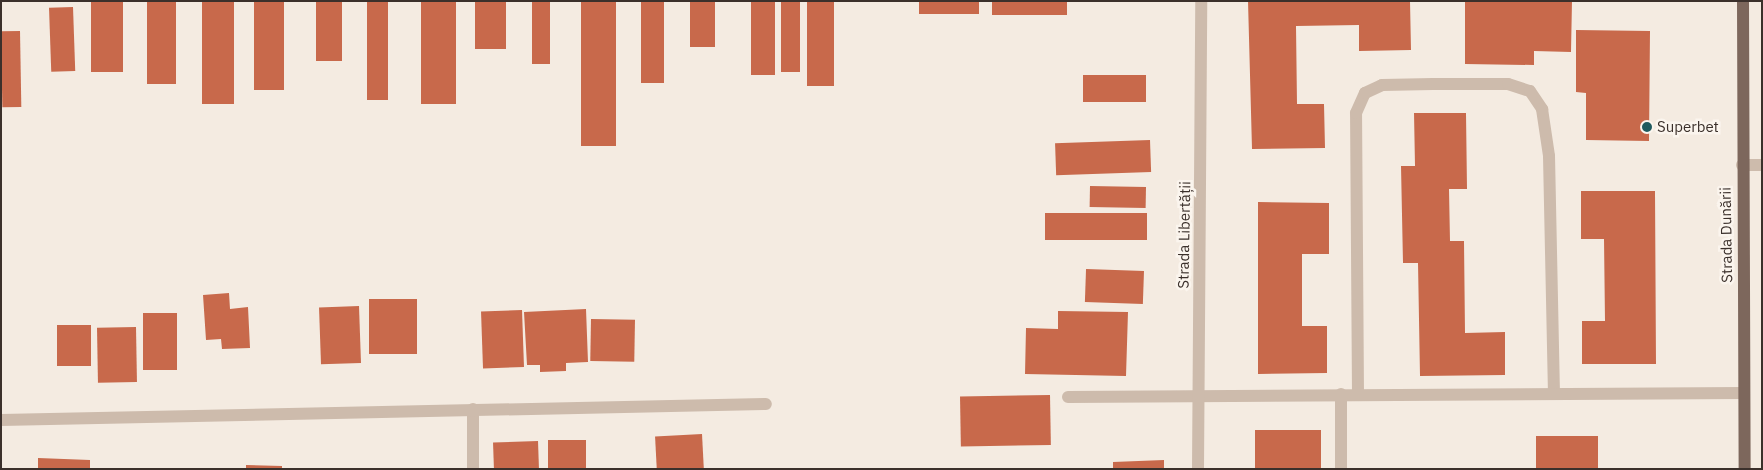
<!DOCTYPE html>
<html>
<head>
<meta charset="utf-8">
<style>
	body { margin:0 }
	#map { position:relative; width:1763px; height:470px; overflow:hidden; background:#f4ebe1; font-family:"IBM Plex Sans",sans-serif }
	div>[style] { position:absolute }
	.building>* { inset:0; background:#c8694b; transform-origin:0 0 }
	.minor>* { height:12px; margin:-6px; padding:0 6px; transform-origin:6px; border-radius:6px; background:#cdbbac }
	.major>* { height:12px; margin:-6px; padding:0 6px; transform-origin:6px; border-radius:6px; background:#7d675c }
	.dots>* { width:14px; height:14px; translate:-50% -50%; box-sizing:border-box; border:2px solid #fbf5ee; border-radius:50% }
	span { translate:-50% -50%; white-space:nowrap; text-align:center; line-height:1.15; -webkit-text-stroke:5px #fbf5ee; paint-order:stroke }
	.poi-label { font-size:15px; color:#3b302b }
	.left { translate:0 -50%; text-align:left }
	.street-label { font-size:15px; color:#3b302b }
	.frame { position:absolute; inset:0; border:2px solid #3b302b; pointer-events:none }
</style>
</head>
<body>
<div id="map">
	<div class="building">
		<i style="left:91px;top:1px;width:32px;height:71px"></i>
		<i style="left:202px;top:1px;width:32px;height:103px"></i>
		<i style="left:254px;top:1px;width:30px;height:89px"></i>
		<i style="left:316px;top:1px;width:26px;height:60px"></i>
		<i style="left:367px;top:1px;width:21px;height:99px"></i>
		<i style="left:421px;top:1px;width:35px;height:103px"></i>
		<i style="left:475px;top:1px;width:31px;height:48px"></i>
		<i style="left:532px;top:1px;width:18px;height:63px"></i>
		<i style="left:581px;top:1px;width:35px;height:145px"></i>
		<i style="left:641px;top:1px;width:23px;height:82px"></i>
		<i style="left:690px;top:1px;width:25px;height:46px"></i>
		<i style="left:781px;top:1px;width:19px;height:71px"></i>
		<i style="left:807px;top:1px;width:27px;height:85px"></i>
		<i style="left:919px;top:1px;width:60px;height:13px"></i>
		<i style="left:992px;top:1px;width:75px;height:14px"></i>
		<i style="clip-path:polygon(1248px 1px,1410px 1px,1411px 50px,1359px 51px,1359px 25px,1296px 26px,1297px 104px,1324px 104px,1325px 148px,1252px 149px)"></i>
		<i style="clip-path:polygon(1465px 1px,1572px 1px,1571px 52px,1534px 51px,1534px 65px,1465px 64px)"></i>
		<i style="left:147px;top:2px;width:29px;height:82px"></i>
		<i style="left:751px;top:2px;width:24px;height:73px"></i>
		<i style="left:73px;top:7px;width:64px;height:24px;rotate:88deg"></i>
		<i style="clip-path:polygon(1576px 30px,1650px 31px,1649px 141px,1586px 140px,1586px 93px,1576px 92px)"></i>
		<i style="left:20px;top:31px;width:76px;height:19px;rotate:89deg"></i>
		<i style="left:1083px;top:75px;width:63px;height:27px"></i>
		<i style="clip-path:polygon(1414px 113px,1466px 113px,1467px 189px,1449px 189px,1450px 241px,1464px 241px,1465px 333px,1505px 332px,1505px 375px,1420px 376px,1418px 263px,1403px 263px,1401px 166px,1415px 166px)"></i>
		<i style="left:1150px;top:140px;width:32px;height:95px;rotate:88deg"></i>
		<i style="left:1090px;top:186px;width:56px;height:21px;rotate:1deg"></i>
		<i style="clip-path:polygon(1581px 191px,1655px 191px,1656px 364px,1582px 364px,1582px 321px,1605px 321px,1604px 239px,1581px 239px)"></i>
		<i style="clip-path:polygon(1258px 202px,1329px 203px,1329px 254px,1302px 254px,1302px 326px,1327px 326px,1327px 373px,1258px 374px)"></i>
		<i style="left:1147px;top:213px;width:27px;height:102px;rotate:90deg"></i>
		<i style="left:1144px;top:271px;width:33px;height:58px;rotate:92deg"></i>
		<i style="clip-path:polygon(229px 293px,230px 309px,248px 307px,250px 348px,222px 349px,221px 339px,206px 340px,203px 295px)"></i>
		<i style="left:369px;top:299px;width:48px;height:55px"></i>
		<i style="left:359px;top:306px;width:57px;height:40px;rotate:88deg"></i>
		<i style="clip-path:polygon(586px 309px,588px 362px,566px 363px,566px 371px,540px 372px,540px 365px,527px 365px,524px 312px)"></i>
		<i style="left:522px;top:310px;width:57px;height:41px;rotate:88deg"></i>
		<i style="clip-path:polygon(1058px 311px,1128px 312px,1126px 376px,1025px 374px,1026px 328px,1058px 329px)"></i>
		<i style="left:143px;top:313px;width:34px;height:57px"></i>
		<i style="left:591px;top:319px;width:44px;height:42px;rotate:1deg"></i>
		<i style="left:57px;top:325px;width:34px;height:41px"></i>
		<i style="left:136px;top:327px;width:55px;height:39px;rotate:89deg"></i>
		<i style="left:1050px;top:395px;width:50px;height:90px;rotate:89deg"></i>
		<i style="left:1255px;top:430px;width:66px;height:39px"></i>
		<i style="left:702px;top:434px;width:35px;height:47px;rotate:87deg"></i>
		<i style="left:1536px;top:436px;width:62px;height:33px"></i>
		<i style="left:586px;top:440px;width:29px;height:38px;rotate:90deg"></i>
		<i style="left:538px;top:441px;width:28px;height:45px;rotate:88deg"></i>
		<i style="clip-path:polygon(38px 458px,90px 460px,90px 469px,38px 469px)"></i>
		<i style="clip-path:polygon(1164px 460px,1164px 469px,1113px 469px,1113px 462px)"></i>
		<i style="clip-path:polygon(246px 465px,282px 466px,282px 469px,246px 469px)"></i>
	</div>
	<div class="minor">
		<i style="left:1742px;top:165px;width:20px"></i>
		<i style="left:1358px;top:394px;width:281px;rotate:-90.4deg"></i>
		<i style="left:1356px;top:113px;width:22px;rotate:-66deg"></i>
		<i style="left:1365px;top:93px;width:19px;rotate:-25deg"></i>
		<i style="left:1382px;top:85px;width:51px;rotate:-1.1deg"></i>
		<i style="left:1433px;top:84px;width:75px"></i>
		<i style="left:1508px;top:84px;width:23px;rotate:18deg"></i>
		<i style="left:1530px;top:91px;width:22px;rotate:56deg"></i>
		<i style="left:1542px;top:109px;width:48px;rotate:81.5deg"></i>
		<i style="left:1549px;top:156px;width:237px;rotate:88.8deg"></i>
		<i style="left:1068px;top:397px;width:676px;rotate:-0.34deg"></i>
		<i style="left:473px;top:409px;width:60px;rotate:90deg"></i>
		<i style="left:1px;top:420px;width:765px;rotate:-1.2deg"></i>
		<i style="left:1198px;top:469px;width:468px;rotate:-89.6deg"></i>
		<i style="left:1341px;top:469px;width:75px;rotate:-90deg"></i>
	</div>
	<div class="major">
		<i style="left:1743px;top:1px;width:468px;rotate:89.8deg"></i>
	</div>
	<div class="dots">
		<i style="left:1647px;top:127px;background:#1f5a5e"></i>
	</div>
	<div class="poi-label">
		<span class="left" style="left:1657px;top:127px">Superbet</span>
	</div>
	<div class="street-label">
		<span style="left:1184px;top:235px;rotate:-89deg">Strada Libertății</span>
		<span style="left:1726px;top:235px;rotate:-91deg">Strada Dunării</span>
	</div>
	<div class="frame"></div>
</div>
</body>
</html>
